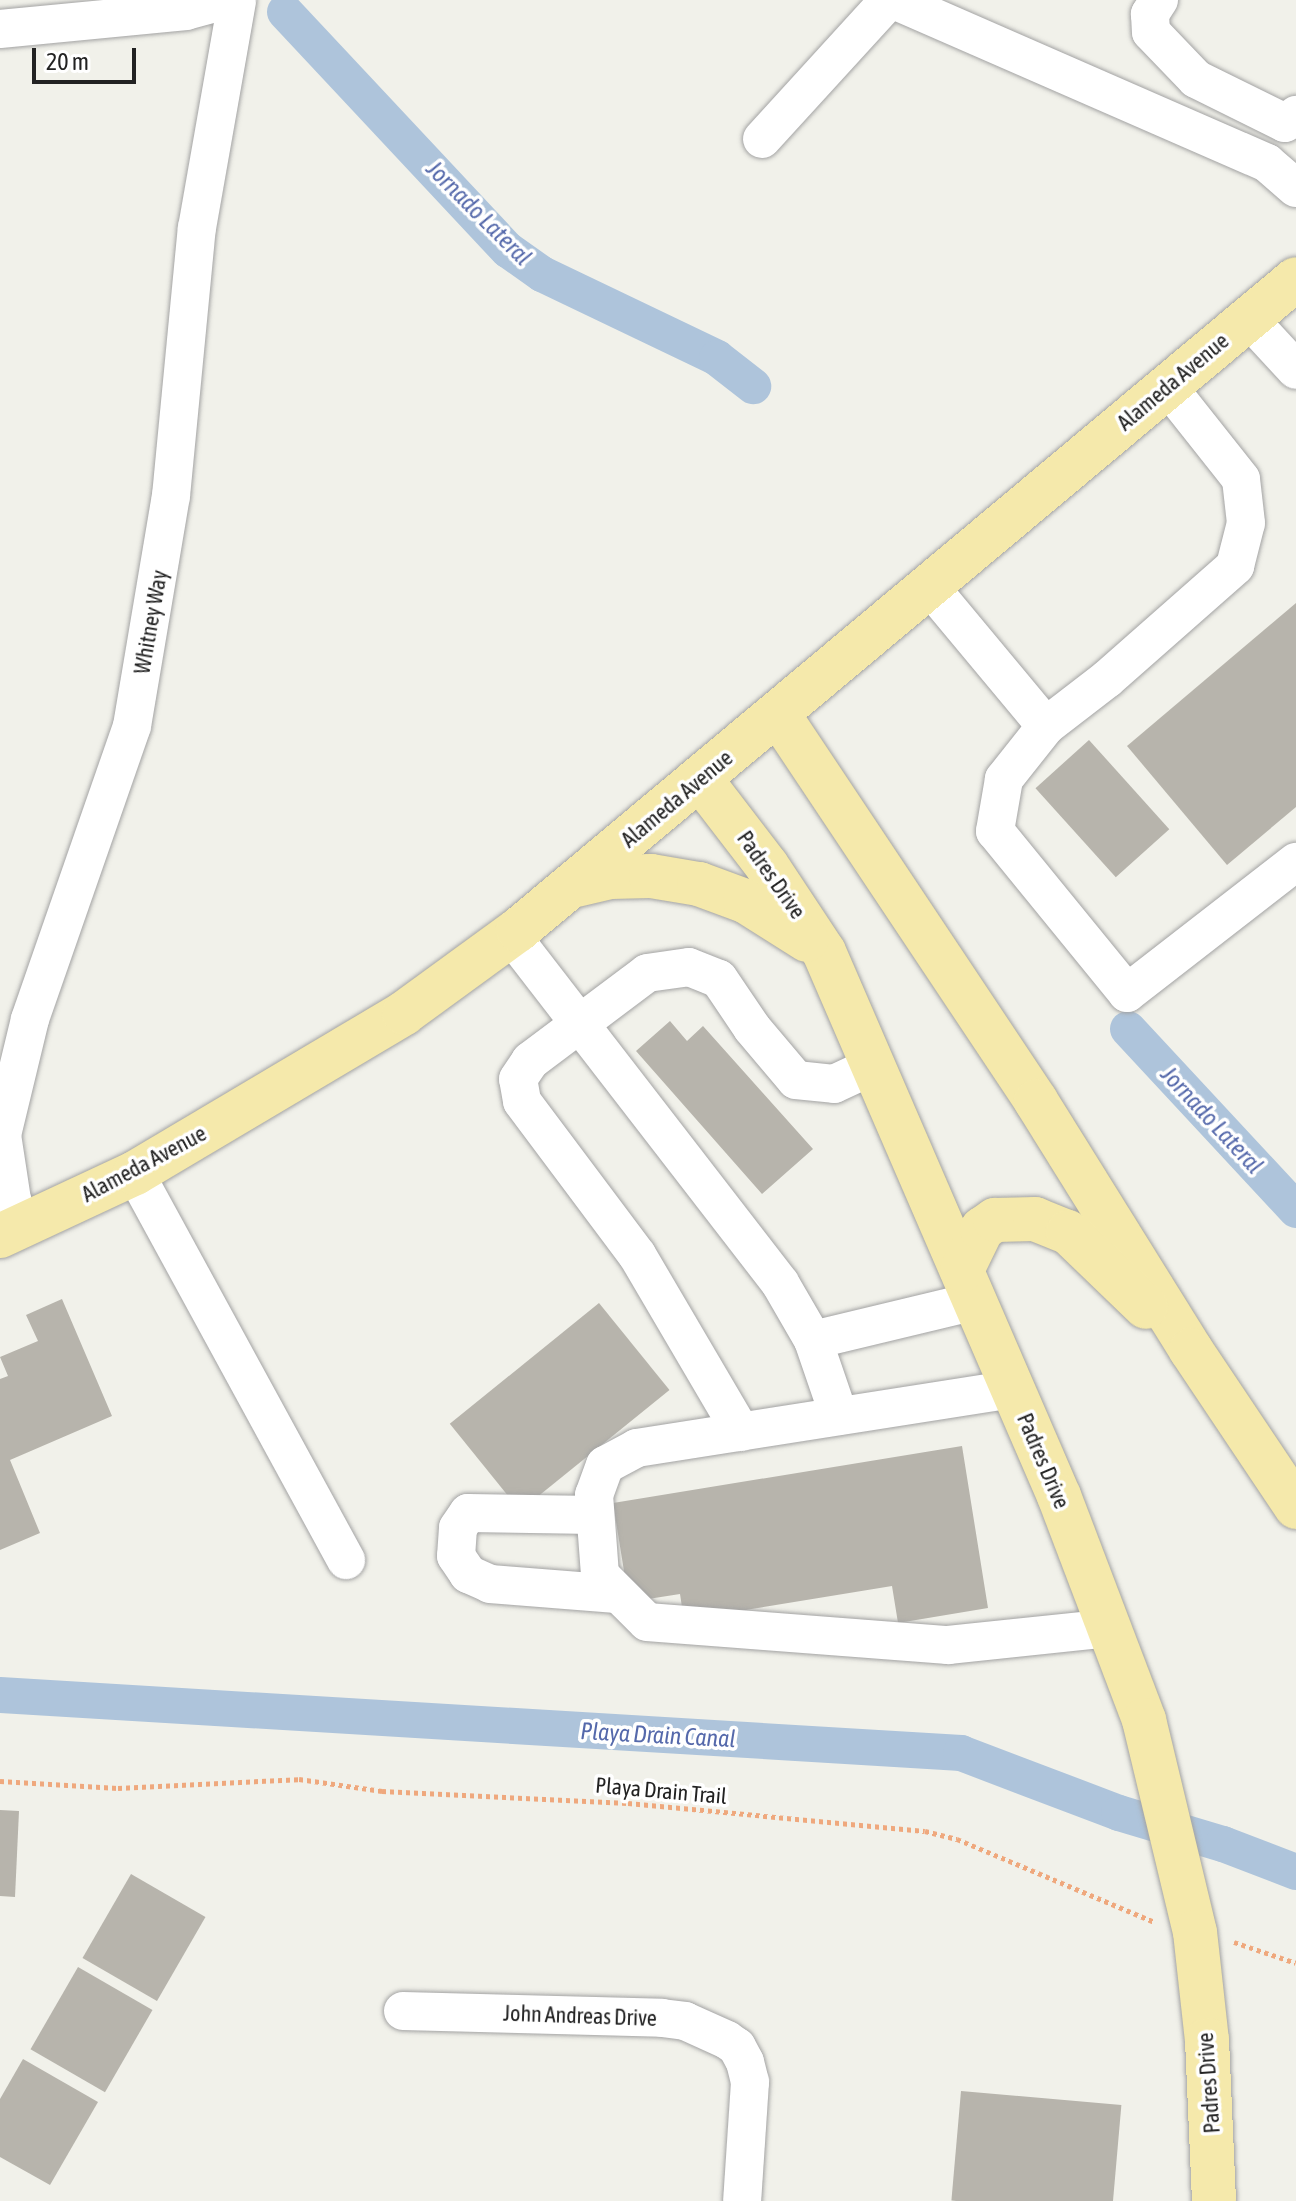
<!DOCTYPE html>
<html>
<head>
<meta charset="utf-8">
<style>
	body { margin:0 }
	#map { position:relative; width:1296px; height:2201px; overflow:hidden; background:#f1f1ea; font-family:"Asap Condensed",sans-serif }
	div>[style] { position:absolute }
	.canal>* { height:36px; margin:-18px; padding:0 18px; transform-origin:18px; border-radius:18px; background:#aec4db }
	.building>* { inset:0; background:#b7b4ac; transform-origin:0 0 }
	.path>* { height:5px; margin-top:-2.5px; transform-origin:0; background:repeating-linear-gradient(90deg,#efa87d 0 4px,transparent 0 8px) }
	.roads { filter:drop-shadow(0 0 2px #a3a3a3) drop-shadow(0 0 2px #a3a3a3) }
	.minor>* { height:38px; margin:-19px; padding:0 19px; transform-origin:19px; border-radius:19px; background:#fff }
	.major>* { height:44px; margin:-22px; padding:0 22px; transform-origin:22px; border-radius:22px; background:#f5e9ab }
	span { translate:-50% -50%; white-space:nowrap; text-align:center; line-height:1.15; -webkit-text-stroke:7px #fff; paint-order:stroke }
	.street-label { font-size:22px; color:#222 }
	.water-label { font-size:24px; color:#5569ab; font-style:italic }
	.scale { position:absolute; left:32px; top:48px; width:104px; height:36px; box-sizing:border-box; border:4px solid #222; border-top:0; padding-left:10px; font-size:24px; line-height:28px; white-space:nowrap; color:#222; -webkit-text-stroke:6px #fff; paint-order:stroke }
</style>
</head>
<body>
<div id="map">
	<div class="canal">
		<i style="left:285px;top:12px;width:326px;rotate:46.9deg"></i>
		<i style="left:508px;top:250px;width:42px;rotate:35.2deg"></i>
		<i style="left:542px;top:274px;width:194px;rotate:25.6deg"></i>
		<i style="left:717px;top:358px;width:46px;rotate:37.9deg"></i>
		<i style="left:1128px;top:1029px;width:247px;rotate:47.1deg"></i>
		<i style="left:0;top:1695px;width:963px;rotate:3.45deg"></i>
		<i style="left:961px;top:1753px;width:169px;rotate:20.8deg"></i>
		<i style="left:1119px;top:1813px;width:109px;rotate:16.6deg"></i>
		<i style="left:1223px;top:1844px;width:78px;rotate:21deg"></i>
	</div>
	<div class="building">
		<i style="clip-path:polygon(1296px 603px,1296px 807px,1227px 865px,1127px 746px)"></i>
		<i style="left:1089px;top:740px;width:120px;height:72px;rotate:48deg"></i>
		<i style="clip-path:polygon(670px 1021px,687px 1041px,703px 1026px,813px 1149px,762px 1194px,636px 1051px)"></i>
		<i style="clip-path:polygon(62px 1299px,112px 1416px,10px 1460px,40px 1533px,0 1550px,0 1379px,8px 1376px,0 1357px,38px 1341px,26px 1315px)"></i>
		<i style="left:599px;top:1303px;width:112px;height:192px;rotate:51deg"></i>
		<i style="clip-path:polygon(962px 1446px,988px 1608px,898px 1623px,892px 1586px,684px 1620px,680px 1594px,629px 1602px,613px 1503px)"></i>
		<i style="clip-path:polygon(0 1810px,19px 1811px,15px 1897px,0 1896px)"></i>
		<i style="left:131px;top:1874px;width:86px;height:97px;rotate:30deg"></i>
		<i style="left:78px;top:1967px;width:86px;height:95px;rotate:30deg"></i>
		<i style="clip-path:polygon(23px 2059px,98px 2102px,50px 2185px,0 2157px,0 2099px)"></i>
		<i style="left:961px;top:2091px;width:161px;height:110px;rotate:5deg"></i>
	</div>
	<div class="path">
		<i style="left:0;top:1781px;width:118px;rotate:3.4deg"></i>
		<i style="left:118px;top:1788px;width:181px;rotate:-2.8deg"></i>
		<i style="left:299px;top:1779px;width:84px;rotate:8.2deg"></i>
		<i style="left:382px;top:1791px;width:246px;rotate:2.8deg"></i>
		<i style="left:628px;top:1803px;width:298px;rotate:5.4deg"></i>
		<i style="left:925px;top:1831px;width:33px;rotate:14deg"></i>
		<i style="left:957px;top:1839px;width:214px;rotate:22.8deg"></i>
		<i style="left:1234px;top:1942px;width:65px;rotate:18.7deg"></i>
	</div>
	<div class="roads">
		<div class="minor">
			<i style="left:894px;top:0;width:407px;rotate:23.6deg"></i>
			<i style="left:1267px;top:163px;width:38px;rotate:41deg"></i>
			<i style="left:1159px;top:0;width:17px;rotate:123deg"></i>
			<i style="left:1150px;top:14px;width:18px;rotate:87deg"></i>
			<i style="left:1151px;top:32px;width:65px;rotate:46.2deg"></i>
			<i style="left:1196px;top:79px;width:99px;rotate:26.3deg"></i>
			<i style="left:1285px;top:123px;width:14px;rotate:-36deg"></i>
			<i style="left:0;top:29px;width:187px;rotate:-5.5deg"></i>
			<i style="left:186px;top:11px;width:41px;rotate:-15.4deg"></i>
			<i style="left:762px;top:139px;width:188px;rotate:-47.6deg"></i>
			<i style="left:1249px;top:319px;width:69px;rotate:47.3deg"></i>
			<i style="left:930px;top:587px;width:181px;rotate:50.2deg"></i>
			<i style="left:1046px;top:726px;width:77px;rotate:-37.6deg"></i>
			<i style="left:1107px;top:679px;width:171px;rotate:-41.4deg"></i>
			<i style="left:1235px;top:566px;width:44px;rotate:-75.7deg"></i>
			<i style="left:1246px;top:523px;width:44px;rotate:-96.5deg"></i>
			<i style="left:1241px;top:479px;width:117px;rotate:-128.4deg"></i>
			<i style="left:1046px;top:726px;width:68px;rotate:128.4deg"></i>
			<i style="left:1004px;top:779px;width:53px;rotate:99.8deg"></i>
			<i style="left:995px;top:831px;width:209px;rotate:50.8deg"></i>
			<i style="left:1127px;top:993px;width:214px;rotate:-37.8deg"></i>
			<i style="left:511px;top:935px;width:440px;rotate:52.3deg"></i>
			<i style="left:780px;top:1283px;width:66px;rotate:59.9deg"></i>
			<i style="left:813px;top:1340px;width:167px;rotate:-13.5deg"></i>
			<i style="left:135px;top:1173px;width:441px;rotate:61.4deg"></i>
			<i style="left:22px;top:1226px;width:28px;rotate:-111deg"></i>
			<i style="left:12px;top:1200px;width:66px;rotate:-98.7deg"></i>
			<i style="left:2px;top:1135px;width:119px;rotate:-76.4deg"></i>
			<i style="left:30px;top:1019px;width:310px;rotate:-70.8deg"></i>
			<i style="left:132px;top:726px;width:233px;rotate:-80.4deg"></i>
			<i style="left:171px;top:496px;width:269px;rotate:-84.5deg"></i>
			<i style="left:197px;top:228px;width:231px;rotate:-80deg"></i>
			<i style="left:813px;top:1340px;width:80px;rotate:71.1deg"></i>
			<i style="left:1013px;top:1389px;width:381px;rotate:171.1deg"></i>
			<i style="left:637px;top:1448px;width:36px;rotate:152deg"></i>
			<i style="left:605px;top:1465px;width:32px;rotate:110deg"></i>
			<i style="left:594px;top:1495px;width:80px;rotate:85.7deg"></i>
			<i style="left:600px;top:1575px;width:66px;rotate:45deg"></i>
			<i style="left:647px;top:1622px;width:302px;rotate:4.4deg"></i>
			<i style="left:948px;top:1645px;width:162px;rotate:-6deg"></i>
			<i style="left:741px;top:1432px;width:205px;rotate:-120.4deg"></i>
			<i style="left:637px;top:1255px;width:192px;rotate:-126.8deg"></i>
			<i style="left:522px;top:1101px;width:22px;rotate:-100deg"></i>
			<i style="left:518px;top:1079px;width:22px;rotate:-56deg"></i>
			<i style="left:530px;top:1061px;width:146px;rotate:-36.9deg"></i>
			<i style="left:647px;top:973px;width:42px;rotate:-8.1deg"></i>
			<i style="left:689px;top:967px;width:32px;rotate:22deg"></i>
			<i style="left:719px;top:979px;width:59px;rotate:56deg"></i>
			<i style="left:752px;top:1028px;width:68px;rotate:49.8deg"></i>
			<i style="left:796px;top:1080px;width:38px;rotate:6deg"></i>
			<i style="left:834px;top:1084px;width:45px;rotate:-24.9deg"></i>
			<i style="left:594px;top:1515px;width:126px;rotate:-179.1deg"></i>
			<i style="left:468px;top:1513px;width:18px;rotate:124deg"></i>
			<i style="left:458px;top:1528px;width:28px;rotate:94deg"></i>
			<i style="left:456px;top:1556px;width:22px;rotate:56deg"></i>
			<i style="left:468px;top:1574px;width:24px;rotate:24deg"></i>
			<i style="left:490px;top:1584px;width:127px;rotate:4.5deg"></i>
			<i style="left:403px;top:2011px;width:259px;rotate:1.5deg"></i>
			<i style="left:662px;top:2018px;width:23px;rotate:7deg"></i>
			<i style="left:685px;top:2021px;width:46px;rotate:24.3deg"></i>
			<i style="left:727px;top:2040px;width:12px;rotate:35deg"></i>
			<i style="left:737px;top:2047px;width:17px;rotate:62deg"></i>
			<i style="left:745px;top:2062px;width:21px;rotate:76deg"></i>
			<i style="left:750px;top:2082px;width:119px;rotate:93.8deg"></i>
		</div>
		<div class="major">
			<i style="left:778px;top:714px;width:465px;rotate:56.3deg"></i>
			<i style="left:1036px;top:1101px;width:293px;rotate:58.1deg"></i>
			<i style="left:1191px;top:1350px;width:189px;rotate:56.2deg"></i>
			<i style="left:701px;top:780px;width:108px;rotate:52.5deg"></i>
			<i style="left:767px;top:866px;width:103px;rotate:56.5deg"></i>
			<i style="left:824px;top:952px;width:593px;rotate:66.64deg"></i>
			<i style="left:1059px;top:1496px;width:240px;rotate:69.2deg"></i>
			<i style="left:1144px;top:1720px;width:218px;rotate:76.5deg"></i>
			<i style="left:1195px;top:1932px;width:109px;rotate:83.7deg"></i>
			<i style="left:1207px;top:2040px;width:161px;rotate:87.5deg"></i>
			<i style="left:576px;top:885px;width:35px;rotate:-13deg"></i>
			<i style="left:610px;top:877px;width:41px;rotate:-1.4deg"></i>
			<i style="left:651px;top:876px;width:49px;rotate:9.5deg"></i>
			<i style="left:699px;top:884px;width:49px;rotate:20.3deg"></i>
			<i style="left:745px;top:901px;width:73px;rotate:32.2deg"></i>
			<i style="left:0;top:1236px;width:149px;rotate:-25deg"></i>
			<i style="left:135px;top:1173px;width:313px;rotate:-30.7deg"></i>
			<i style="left:404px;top:1013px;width:141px;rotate:-36.1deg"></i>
			<i style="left:518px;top:930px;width:1014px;rotate:-39.92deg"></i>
			<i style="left:962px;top:1270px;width:46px;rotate:-64deg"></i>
			<i style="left:982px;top:1229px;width:16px;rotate:-35deg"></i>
			<i style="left:995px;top:1220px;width:40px;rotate:-1.4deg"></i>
			<i style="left:1035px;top:1219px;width:35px;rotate:22deg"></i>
			<i style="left:1068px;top:1232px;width:108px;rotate:43.9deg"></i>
		</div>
	</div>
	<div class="street-label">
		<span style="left:1173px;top:382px;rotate:-40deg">Alameda Avenue</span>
		<span style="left:151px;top:622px;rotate:-80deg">Whitney Way</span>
		<span style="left:677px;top:799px;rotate:-40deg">Alameda Avenue</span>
		<span style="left:771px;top:875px;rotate:55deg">Padres Drive</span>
		<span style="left:144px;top:1164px;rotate:-28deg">Alameda Avenue</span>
		<span style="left:1043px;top:1461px;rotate:67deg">Padres Drive</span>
		<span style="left:661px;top:1791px;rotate:5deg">Playa Drain Trail</span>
		<span style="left:580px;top:2016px;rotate:2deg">John Andreas Drive</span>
		<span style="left:1209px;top:2083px;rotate:-94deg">Padres Drive</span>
	</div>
	<div class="water-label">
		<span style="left:479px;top:213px;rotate:45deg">Jornado Lateral</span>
		<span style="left:1212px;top:1120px;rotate:47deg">Jornado Lateral</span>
		<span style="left:658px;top:1735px;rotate:3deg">Playa Drain Canal</span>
	</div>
	<div class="scale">20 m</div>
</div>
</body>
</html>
